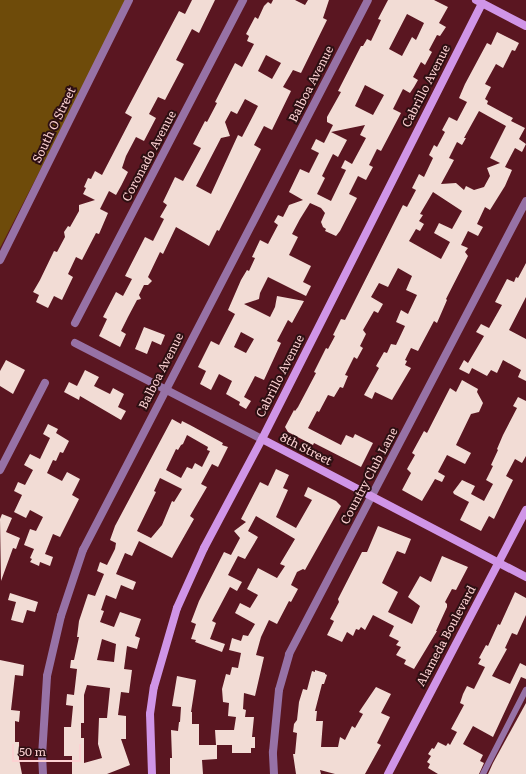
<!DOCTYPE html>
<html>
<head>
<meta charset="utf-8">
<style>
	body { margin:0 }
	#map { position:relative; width:526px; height:774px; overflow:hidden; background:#5a1621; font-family:Literata,serif }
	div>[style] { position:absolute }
	.green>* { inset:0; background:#6e4b0a }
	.building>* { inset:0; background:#f2dcd5 }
	.lane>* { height:5.5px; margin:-2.75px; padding:0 2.75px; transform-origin:2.75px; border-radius:2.75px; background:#9772a6 }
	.street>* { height:8px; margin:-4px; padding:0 4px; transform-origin:4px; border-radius:4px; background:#9772a6 }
	.secondary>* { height:8px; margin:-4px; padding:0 4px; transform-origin:4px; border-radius:4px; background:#d095e7 }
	span { translate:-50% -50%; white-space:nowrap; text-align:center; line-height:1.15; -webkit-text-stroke:4px #2d0f12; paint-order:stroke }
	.street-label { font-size:12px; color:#fcd1d2 }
	.scale { position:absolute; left:12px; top:744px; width:69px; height:18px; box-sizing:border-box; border:2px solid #fcd1d2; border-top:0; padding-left:5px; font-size:12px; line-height:14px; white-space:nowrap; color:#fcd1d2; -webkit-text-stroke:3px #2d0f12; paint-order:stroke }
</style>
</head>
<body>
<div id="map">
	<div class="green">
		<i style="clip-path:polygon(0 0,128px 0,0 248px)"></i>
	</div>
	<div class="building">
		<i style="clip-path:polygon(192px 0,215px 0,199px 33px,192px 29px,176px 60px,184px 64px,165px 100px,158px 97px,149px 114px,156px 118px,144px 141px,136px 137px,126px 156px,122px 168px,128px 172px,121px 186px,116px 195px,109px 191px,100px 209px,108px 213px,99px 234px,96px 233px,82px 260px,76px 257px,68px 274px,73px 277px,62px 300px,54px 296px,48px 308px,36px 302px,39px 295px,33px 292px,40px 280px,54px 251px,57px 252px,65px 237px,64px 232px,68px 226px,70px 227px,79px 211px,79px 205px,95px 200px,83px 194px,86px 188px,84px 187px,88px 178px,91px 179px,95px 171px,102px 175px,132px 117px,125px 113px,179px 11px,185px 14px)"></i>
		<i style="clip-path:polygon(evenodd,273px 0,295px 0,305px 5px,308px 0,329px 0,323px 18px,327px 20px,301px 73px,293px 70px,283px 87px,291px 91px,272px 130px,264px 126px,254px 145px,261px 149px,219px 231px,217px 230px,209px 246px,176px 227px,163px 254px,160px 252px,148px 277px,152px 281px,148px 285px,144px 285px,139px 295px,141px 299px,137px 300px,128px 317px,121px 331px,126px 334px,120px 347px,99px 336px,107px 319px,103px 317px,116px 292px,123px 296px,132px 279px,125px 276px,145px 237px,153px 241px,164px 219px,160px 217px,167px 205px,163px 202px,175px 177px,183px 181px,201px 148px,193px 144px,205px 121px,207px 122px,217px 103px,215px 102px,235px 63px,242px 67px,254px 44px,247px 41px,249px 36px,246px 34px,255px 17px,258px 19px,264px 6px,268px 2px,271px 4px,273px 0,266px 55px,281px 63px,272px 79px,258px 71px,266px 55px,273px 0,245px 99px,258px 106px,242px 137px,238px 135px,211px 194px,196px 186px,221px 138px,230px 136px,225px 122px,231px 111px,237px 114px,245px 99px)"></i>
		<i style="clip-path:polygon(evenodd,388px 0,434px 0,448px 7px,439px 23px,446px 27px,440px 36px,437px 35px,429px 50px,432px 52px,425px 65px,421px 62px,413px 77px,418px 80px,414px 87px,410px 93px,403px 89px,393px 109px,401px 113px,381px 151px,377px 149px,369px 165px,373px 167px,366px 180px,358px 176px,349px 194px,357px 198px,340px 231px,336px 236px,325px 231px,326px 229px,323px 227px,321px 222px,325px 213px,321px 208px,310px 203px,300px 219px,292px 234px,298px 237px,289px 255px,311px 266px,303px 282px,311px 286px,306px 296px,268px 277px,260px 293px,259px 299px,244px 304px,270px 317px,275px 307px,277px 296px,304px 301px,292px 323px,288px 320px,277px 341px,281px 343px,264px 380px,255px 376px,244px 397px,251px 401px,246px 409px,239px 405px,240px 402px,226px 394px,232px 381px,219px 374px,211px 390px,200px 384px,206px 371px,198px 367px,211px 341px,219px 345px,235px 314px,228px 310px,241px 280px,247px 270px,249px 271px,255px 258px,252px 257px,260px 240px,268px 244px,278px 225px,274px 222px,278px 215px,283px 217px,289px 205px,303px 200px,289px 192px,300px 169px,309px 173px,319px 153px,311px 149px,316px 139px,324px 143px,333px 125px,327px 122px,327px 117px,341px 92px,338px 91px,361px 46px,363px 46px,367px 39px,371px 41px,381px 20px,378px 19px,388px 0,407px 14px,424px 23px,416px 40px,412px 37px,402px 56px,389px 49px,407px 14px,388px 0,365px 85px,384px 95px,373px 115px,355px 106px,365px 85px,388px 0,365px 125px,360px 135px,366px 138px,352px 164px,345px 160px,341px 168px,346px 170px,331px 201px,317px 194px,325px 178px,322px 176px,333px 154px,338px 157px,347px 140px,331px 132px,365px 125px,388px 0,241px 332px,254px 339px,246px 353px,234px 347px,241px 332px)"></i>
		<i style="clip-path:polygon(evenodd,497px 32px,519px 43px,515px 51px,512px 50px,503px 68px,496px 64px,485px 84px,491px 87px,485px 99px,488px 101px,487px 104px,513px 118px,511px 121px,525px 128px,519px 139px,526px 144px,522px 152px,515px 148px,505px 167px,512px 170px,505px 186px,490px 210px,485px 207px,477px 224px,483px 227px,478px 236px,468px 231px,461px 245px,468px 248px,465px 252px,468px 256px,446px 299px,447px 300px,437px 323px,434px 321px,418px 351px,411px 348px,405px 360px,407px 361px,405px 365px,411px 368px,392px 400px,375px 392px,372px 399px,364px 395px,379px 368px,376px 366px,384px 352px,387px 353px,391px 344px,396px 345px,405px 326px,396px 322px,401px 310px,408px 314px,417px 295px,406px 290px,412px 276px,398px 268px,388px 287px,379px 283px,371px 297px,383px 304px,378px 313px,374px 311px,363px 330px,366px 334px,360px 346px,363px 348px,357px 359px,354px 357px,345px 375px,348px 376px,343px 388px,340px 387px,334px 397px,328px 395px,319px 412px,317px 411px,308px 428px,341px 445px,346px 435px,353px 438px,355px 434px,373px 443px,361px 467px,314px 443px,313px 445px,288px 432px,285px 427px,294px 410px,295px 411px,298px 407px,316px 373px,314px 372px,326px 348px,328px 349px,335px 336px,333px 335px,341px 319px,345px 320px,403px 205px,407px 207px,416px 190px,412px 188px,419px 174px,424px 177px,433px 158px,429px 155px,434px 145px,437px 147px,445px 132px,442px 130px,449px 117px,457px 121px,467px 102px,459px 98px,465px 84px,487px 43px,491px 45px,497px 32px,479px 111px,506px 126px,490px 158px,500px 163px,487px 168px,490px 176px,484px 187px,474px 190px,466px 186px,464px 190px,456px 183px,441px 184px,454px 160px,449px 158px,457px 142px,462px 145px,466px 138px,464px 138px,479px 111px,497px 32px,433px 192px,462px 211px,452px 229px,439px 223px,434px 233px,450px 242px,441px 259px,409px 241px,416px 229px,420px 231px,424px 224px,419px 221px,423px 215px,420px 214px,433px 192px)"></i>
		<i style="clip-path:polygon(526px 263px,526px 297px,509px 330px,526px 339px,526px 381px,518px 377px,521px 370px,503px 360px,497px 373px,491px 370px,487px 376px,472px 368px,469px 374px,459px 369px,464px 360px,468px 363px,484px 336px,476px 332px,481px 324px,489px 328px,502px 305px,495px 302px,507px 279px,514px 282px,516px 277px,518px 278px)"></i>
		<i style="clip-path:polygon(144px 327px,165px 335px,161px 345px,152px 341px,147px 354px,135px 349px)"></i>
		<i style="clip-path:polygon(6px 360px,25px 370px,13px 394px,0 386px,0 371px)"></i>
		<i style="clip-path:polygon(85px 370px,99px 377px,94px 386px,110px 394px,113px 388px,124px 394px,118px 407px,126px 411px,121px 420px,80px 396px,79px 400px,64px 392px,69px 382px,77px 386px)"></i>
		<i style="clip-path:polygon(462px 380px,478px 389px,477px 392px,483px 403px,479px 412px,471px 414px,456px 445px,471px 453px,465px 464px,447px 455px,438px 472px,445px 476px,442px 482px,435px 479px,422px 501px,402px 490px,411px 473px,407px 469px,415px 455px,412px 453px,424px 431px,427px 433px,450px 388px,456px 392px)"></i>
		<i style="clip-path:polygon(518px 397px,526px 401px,526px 456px,522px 463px,515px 459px,506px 476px,513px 480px,507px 492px,494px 519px,489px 516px,481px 531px,460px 520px,469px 502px,454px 494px,453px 492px,462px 480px,475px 486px,471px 494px,484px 501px,493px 484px,486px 480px,493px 466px,491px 465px,498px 450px,497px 449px,503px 435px,517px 408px,513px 406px)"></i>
		<i style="clip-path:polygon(evenodd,172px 419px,181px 424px,182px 421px,190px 425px,223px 443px,222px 445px,228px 447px,218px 467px,212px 464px,201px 484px,207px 487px,190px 516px,194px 519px,173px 556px,172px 558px,139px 541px,132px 556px,125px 553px,116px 574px,136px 582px,133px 590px,121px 585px,116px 599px,106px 595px,101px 610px,104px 611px,100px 622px,114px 627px,120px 612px,141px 619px,135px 636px,140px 638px,137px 649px,127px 646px,124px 669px,132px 670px,129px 693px,121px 692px,118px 715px,126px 716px,126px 739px,121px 739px,130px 765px,107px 774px,72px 774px,72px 756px,64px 756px,64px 727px,71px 727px,73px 706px,66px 705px,67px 694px,74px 695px,77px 669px,70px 668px,71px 660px,74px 660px,79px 637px,77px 637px,79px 621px,88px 594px,95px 596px,104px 574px,97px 571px,100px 562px,107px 565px,115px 549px,116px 543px,110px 540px,115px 526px,172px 419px,187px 435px,208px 447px,207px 450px,210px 451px,202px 467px,195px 463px,192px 469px,187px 467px,181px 478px,166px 470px,176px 449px,178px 450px,181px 445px,183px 444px,187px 435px,172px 419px,160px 478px,182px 489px,174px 502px,172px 501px,162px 525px,151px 538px,137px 531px,156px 492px,154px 491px,160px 478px,172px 419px,102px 639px,116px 644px,114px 662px,97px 660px,102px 639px,172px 419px,87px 685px,110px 688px,107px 718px,99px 718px,98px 744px,102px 758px,84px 763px,84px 738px,81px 738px,81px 723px,84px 723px,84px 695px,87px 685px)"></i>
		<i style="clip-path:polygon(48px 424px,58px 429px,56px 433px,69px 441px,63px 453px,60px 452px,56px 461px,53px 460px,47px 473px,62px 481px,67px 472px,80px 479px,72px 495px,79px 499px,60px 537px,53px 534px,45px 554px,53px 557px,50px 566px,40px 562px,39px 566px,30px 562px,32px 559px,30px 558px,34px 549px,24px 545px,30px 529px,36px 531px,43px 517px,30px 510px,26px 518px,14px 512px,22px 495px,14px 491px,18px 482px,25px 485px,33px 470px,24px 465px,30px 454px,40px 459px,50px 438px,43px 434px)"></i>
		<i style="clip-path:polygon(276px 469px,289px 475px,283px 488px,288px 490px,276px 517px,296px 528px,312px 500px,304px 496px,308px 487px,336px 501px,341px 506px,305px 570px,303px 569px,297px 572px,291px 585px,298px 589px,291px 602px,289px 601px,277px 624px,269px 620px,261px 637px,256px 655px,264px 657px,255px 696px,244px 693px,243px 709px,246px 710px,245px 717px,254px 717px,252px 737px,255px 737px,255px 748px,251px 748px,251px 753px,232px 753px,232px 745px,217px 745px,217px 759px,202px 760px,203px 774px,170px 774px,170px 758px,172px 758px,171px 730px,178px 731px,179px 722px,180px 722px,181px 707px,172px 706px,177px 676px,196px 680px,191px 712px,192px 712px,192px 724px,199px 724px,199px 745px,216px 745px,215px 730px,234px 730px,236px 717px,228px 716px,229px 703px,223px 702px,222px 689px,226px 674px,230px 675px,232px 667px,238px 668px,241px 653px,229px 650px,232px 638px,241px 641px,243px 635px,248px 636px,255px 624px,235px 613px,240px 603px,250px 608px,258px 595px,247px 589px,258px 568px,277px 578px,285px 566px,280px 564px,295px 539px,256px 516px,248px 531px,258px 537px,245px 559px,238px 556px,228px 575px,242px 582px,237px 591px,230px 587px,212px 621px,216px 623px,210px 639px,225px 644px,222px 652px,195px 642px,196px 640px,191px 639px,196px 624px,191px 622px,199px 601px,224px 552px,231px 555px,240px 538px,234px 531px,246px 522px,241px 519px,260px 482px,268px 486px)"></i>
		<i style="clip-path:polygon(2px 514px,12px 518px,6px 532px,20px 538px,16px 549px,13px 548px,1px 581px,0 519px)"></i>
		<i style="clip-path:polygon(378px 526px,411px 539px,405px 554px,397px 551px,382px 583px,398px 592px,388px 612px,412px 624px,420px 606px,408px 597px,420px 576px,431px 582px,442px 556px,468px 567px,456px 590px,452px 589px,445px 602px,447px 604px,447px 607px,436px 631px,437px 631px,414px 669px,404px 664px,406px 660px,396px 655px,401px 647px,396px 645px,399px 641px,389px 636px,394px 626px,373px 615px,365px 630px,361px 627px,359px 630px,356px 629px,353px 636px,347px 632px,342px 642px,327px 635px,334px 621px,330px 619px,339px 602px,338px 599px,362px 552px,367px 552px)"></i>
		<i style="clip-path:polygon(515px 592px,526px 598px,526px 615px,517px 635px,512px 633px,505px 648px,507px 649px,492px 676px,510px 684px,520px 663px,526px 666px,526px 679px,521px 677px,493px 737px,473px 726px,463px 744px,483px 755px,480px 761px,484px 763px,479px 774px,438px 774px,428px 768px,430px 764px,427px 762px,431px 756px,428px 754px,432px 748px,434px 749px,438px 742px,446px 746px,448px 743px,450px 745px,457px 732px,451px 729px,464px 705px,460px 703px,463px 694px,467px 686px,474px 689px,485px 667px,478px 664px,481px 659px,479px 658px,486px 645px,488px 646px,498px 624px,500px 625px)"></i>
		<i style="clip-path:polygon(10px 593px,38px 602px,35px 612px,27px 610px,23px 623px,11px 620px,16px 602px,8px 600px)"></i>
		<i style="clip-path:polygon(0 660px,24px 665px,23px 676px,15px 675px,11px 710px,20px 711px,19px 722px,15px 721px,15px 742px,19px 742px,19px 759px,22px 774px,0 774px)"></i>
		<i style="clip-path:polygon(315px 670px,325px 673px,325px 674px,327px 675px,324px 684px,322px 684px,315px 711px,317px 711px,316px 721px,323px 721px,321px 747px,338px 747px,340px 737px,345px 740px,352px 726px,355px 728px,363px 714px,359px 712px,376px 687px,391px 694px,381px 713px,390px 717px,377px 743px,381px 745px,365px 774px,335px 774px,320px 770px,321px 774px,296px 774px,293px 754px,295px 754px,297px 733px,293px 732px,294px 724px,297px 720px,299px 702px,303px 689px,307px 690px,312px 671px,315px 672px)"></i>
		<i style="clip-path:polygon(526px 703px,526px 774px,488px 774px,493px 763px)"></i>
	</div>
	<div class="lane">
		<i style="left:483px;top:774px;width:94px;rotate:-62.9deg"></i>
	</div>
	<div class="street">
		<i style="left:0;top:260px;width:290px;rotate:-63.6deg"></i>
		<i style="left:75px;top:323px;width:364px;rotate:-62.5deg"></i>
		<i style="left:75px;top:343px;width:210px;rotate:27.2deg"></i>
		<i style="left:0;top:470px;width:98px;rotate:-62.7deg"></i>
		<i style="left:43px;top:774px;width:18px;rotate:-93deg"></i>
		<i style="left:42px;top:756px;width:80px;rotate:-86.4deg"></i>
		<i style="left:47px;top:676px;width:62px;rotate:-76.9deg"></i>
		<i style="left:61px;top:616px;width:70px;rotate:-71.6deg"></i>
		<i style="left:83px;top:550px;width:619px;rotate:-62.61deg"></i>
		<i style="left:274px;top:774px;width:22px;rotate:-93deg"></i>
		<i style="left:273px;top:752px;width:62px;rotate:-84.5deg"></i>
		<i style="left:279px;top:690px;width:37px;rotate:-74deg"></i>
		<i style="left:289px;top:654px;width:511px;rotate:-62.38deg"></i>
	</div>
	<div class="secondary">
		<i style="left:476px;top:0;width:56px;rotate:27.5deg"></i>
		<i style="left:262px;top:439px;width:298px;rotate:27.6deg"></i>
		<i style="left:152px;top:774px;width:60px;rotate:-91.9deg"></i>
		<i style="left:150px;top:714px;width:27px;rotate:-82deg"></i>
		<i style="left:154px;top:687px;width:82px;rotate:-73.8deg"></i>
		<i style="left:177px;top:608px;width:66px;rotate:-65.8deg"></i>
		<i style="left:204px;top:548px;width:123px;rotate:-62deg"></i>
		<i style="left:262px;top:439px;width:488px;rotate:-63.2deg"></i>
		<i style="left:388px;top:774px;width:298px;rotate:-62.4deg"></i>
	</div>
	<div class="street-label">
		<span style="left:311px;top:84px;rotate:-63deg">Balboa Avenue</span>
		<span style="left:426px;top:86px;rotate:-63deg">Cabrillo Avenue</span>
		<span style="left:54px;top:125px;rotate:-64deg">South O Street</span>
		<span style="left:149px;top:156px;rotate:-62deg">Coronado Avenue</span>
		<span style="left:161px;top:371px;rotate:-63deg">Balboa Avenue</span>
		<span style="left:280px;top:376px;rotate:-63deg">Cabrillo Avenue</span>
		<span style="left:306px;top:449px;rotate:27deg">8th Street</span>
		<span style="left:369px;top:476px;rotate:-62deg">Country Club Lane</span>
		<span style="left:446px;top:636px;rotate:-62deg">Alameda Boulevard</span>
	</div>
	<div class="scale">50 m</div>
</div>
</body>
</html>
